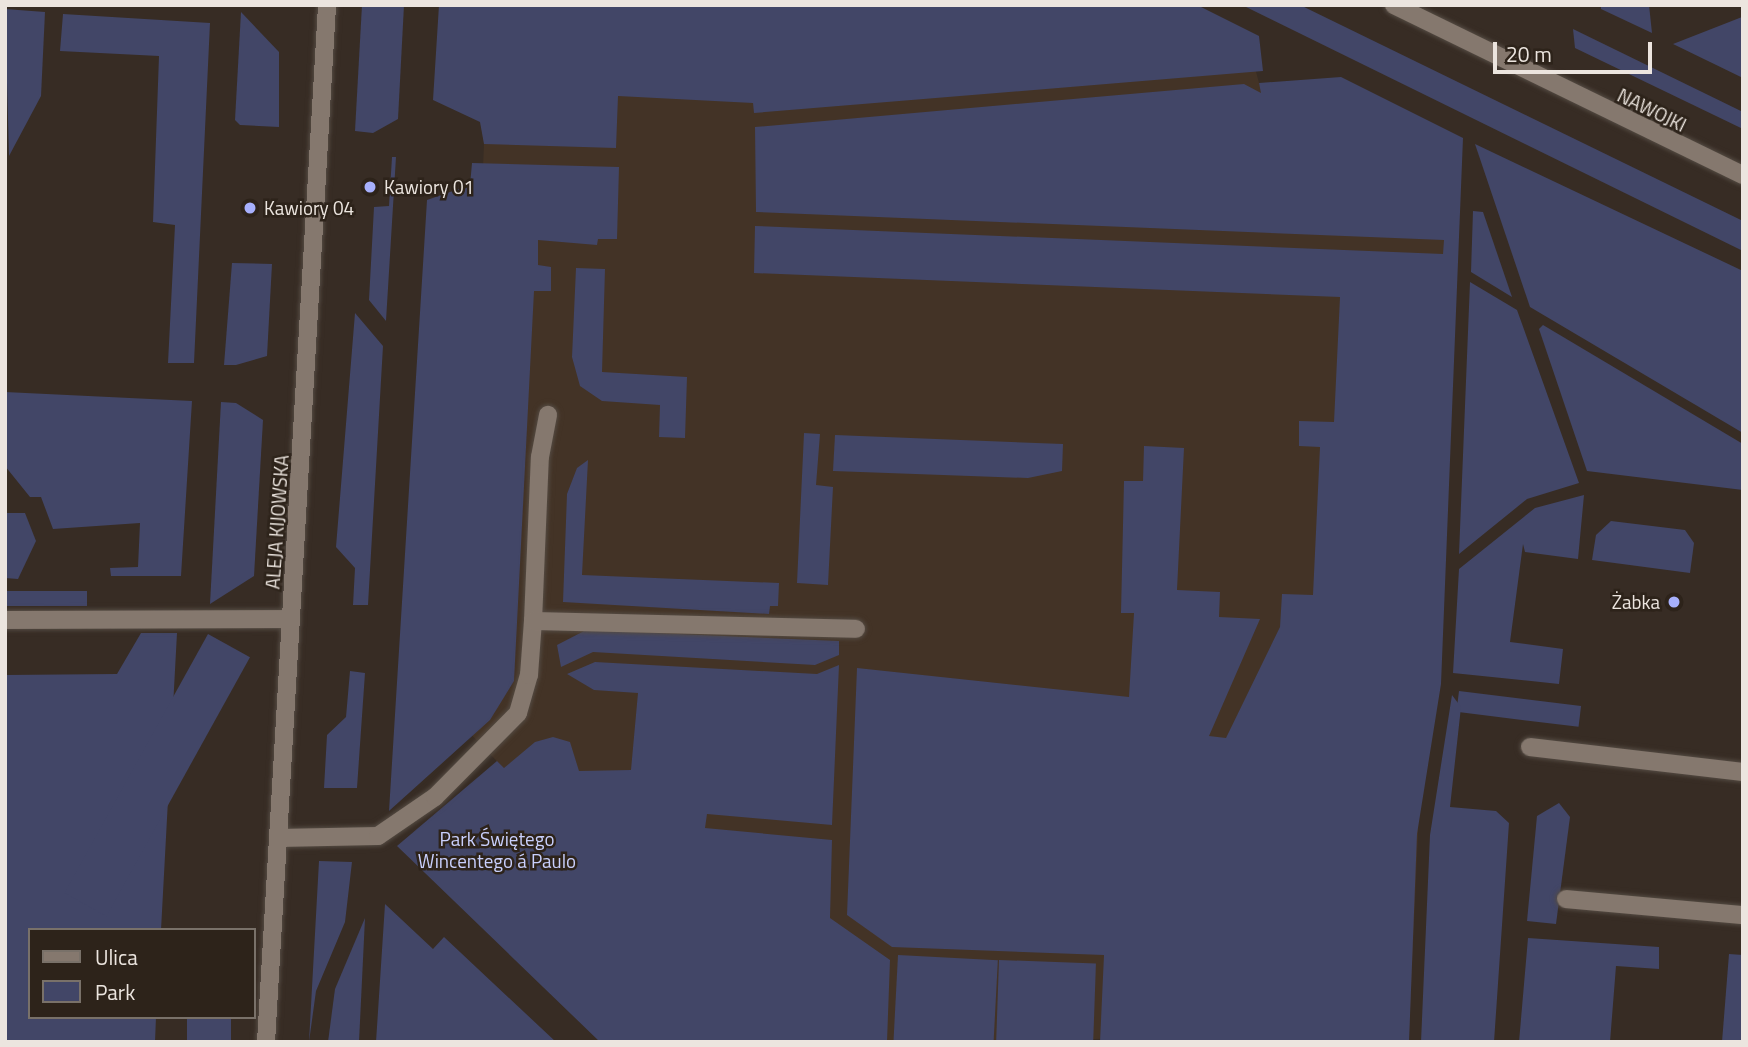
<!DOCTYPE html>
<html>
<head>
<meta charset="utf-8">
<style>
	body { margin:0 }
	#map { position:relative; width:1748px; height:1047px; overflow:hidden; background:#372c24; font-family:"Titillium Web",sans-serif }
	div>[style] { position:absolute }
	.built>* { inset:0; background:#433326 }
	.green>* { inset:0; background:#424667; transform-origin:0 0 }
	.roads { filter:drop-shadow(0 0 2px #544b43) drop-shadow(0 0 2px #544b43) }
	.lane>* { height:18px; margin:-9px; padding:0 9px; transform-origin:9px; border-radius:9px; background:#85786e }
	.secondary>* { height:18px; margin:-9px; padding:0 9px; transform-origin:9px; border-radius:9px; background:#85786e }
	.dots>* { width:19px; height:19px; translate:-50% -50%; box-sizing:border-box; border:4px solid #2d231a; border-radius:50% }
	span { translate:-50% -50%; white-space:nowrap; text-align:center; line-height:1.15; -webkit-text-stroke:5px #2d231a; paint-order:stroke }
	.street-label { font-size:19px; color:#ece5df }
	.poi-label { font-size:19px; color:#ece5df }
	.left { translate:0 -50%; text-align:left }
	.right { translate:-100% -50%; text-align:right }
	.park-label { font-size:19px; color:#c9d0fd }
	.frame { position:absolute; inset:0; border:7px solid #ece5df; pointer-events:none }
	.legend { position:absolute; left:28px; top:928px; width:228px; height:91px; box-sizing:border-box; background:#2d231a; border:2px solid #797169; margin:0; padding:9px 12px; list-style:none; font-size:21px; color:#ece5df }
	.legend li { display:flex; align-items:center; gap:14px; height:35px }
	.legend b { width:35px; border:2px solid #797169 }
	.scale { position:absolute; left:1493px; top:42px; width:159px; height:32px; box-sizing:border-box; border:4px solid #ece5df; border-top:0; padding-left:9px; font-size:21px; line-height:24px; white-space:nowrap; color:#ece5df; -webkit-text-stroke:5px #2d231a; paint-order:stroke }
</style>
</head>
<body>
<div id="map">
	<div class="built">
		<i style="clip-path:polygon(460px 5px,1125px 5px,1255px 68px,1262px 94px,1446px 204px,1409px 1036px,768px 1042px,458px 721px,484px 144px)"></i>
	</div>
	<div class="green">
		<i style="clip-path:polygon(362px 5px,404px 5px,398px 119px,373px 133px,355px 131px)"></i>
		<i style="clip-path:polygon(439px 5px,1197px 5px,1259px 36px,1263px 71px,754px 113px,753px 103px,618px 96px,616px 148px,484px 144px,480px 122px,433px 100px)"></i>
		<i style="clip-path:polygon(1242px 5px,1300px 5px,1743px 221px,1743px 251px)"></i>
		<i style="clip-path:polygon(1601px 5px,1649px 5px,1652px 33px,1601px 9px)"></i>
		<i style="clip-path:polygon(5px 9px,45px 12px,41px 96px,9px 156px)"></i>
		<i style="clip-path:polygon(241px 12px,279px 52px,279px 127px,240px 125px,235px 120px)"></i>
		<i style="clip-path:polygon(63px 14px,210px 23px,194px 363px,168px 363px,175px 225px,153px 222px,159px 56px,60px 51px)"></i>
		<i style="clip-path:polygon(1743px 17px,1743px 78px,1673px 44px,1742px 17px)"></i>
		<i style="clip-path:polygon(1573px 29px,1743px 112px,1743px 129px,1575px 48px)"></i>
		<i style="clip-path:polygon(1341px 77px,1463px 138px,1441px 684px,1417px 834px,1409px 1042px,1100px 1042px,1104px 955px,892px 947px,847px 915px,857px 668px,1129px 697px,1134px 613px,1121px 613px,1124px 481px,1143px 481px,1144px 446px,1184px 448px,1177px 590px,1220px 592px,1219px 617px,1260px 619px,1209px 736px,1226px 738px,1280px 627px,1282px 594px,1313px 595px,1320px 447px,1299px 446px,1299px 421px,1334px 422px,1340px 297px,754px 273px,755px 226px,1443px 254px,1444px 240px,756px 212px,755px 127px,1244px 84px,1261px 93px,1259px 83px)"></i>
		<i style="clip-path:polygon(1475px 144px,1743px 271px,1743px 433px,1530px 307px)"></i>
		<i style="clip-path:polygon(392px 157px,396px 157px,386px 321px,369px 300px,374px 207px,389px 206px)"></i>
		<i style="clip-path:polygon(472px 163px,619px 167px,617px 239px,598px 239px,597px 245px,538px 240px,538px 265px,551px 267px,551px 291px,534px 291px,514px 681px,490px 720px,389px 811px,427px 200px,470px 185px)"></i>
		<i style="clip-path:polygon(1473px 211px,1483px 212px,1512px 297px,1471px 272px)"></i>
		<i style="clip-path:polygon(232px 263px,272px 264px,267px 356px,236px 365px,224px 365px)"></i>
		<i style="clip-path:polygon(576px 268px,605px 269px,602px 372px,687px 377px,685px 438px,659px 437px,660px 405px,602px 401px,580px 386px,572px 357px)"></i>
		<i style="clip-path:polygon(1470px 282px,1517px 310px,1579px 483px,1527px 499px,1459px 554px)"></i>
		<i style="clip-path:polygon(355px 313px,383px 346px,368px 605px,353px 605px,355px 568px,336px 547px)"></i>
		<i style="clip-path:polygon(1543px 325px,1743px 444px,1743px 490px,1587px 471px,1539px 329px)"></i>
		<i style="clip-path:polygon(5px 392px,192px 401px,181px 576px,111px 576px,110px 568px,138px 567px,140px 523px,53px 529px,41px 497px,30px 497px,5px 466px)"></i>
		<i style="clip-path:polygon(221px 402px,236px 403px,263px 420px,254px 576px,210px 604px)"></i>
		<i style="clip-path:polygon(804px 433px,820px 434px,816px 485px,833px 487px,828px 585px,797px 583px)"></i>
		<i style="clip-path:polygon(835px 435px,1063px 444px,1062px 471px,1028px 478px,833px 471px)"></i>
		<i style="clip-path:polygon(588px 460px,582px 575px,779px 583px,778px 606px,770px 606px,769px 614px,563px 602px,567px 494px,577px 468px)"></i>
		<i style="clip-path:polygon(1584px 495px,1578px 559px,1525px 552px,1523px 544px,1510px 642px,1563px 649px,1559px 684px,1453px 673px,1459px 569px,1535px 508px)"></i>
		<i style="clip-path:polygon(5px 513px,25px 513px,36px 541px,18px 579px,5px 578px)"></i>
		<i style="clip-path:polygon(1611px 521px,1685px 530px,1694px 543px,1690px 573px,1592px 560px,1596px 535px)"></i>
		<i style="left:5px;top:591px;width:82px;height:15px"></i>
		<i style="clip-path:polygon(586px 630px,839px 641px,839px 655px,815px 665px,593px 652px,561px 667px,557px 645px)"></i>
		<i style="clip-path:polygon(141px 633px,177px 633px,161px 930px,30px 930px,30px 1017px,156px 1017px,155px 1042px,5px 1042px,5px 675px,117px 674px)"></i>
		<i style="left:208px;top:634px;width:48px;height:296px;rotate:29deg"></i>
		<i style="clip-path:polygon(595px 662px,817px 674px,839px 665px,832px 825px,707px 814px,705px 828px,832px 840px,830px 918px,890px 960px,887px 1042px,600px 1042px,397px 846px,497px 761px,504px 768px,535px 742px,553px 737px,570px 742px,579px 771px,631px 770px,638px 693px,594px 690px,567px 674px)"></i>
		<i style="clip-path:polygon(350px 671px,365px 673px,357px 788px,324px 788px,327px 735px,346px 717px)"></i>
		<i style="left:1459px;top:691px;width:123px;height:21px;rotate:7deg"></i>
		<i style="clip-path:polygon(1452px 695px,1461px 707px,1450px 807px,1496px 811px,1509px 823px,1494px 1042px,1421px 1042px,1430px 835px)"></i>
		<i style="clip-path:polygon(1559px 803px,1570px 817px,1556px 924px,1527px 921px,1537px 816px)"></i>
		<i style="clip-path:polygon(319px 861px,352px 862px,345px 922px,316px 991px,309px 1042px)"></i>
		<i style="clip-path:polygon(385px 904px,433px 949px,444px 937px,556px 1042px,376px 1042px)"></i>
		<i style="clip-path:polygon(365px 918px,359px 1042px,328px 1042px,335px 989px)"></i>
		<i style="clip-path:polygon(1528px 938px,1659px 947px,1659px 969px,1616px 966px,1610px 1042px,1519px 1042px)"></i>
		<i style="clip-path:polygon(1729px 954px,1743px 955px,1743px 1042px,1722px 1042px)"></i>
		<i style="left:898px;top:955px;width:100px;height:87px;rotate:3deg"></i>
		<i style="left:999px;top:960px;width:97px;height:82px;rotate:2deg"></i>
		<i style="left:187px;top:1017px;width:44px;height:25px"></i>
	</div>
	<div class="roads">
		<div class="lane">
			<i style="left:5px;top:620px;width:286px;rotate:-0.2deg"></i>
			<i style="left:533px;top:621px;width:164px;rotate:-87.6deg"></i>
			<i style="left:540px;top:457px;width:43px;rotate:-79.2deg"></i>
			<i style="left:1530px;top:747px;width:214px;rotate:6.7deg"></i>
			<i style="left:278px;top:838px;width:100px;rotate:-1.1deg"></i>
			<i style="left:378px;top:836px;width:69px;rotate:-34.4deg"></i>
			<i style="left:435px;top:797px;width:118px;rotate:-45.3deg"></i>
			<i style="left:518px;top:713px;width:40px;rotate:-74deg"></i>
			<i style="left:529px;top:675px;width:54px;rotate:-85.8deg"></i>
			<i style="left:533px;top:621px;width:323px;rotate:1.4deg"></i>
			<i style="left:1566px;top:899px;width:178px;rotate:5.2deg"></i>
		</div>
		<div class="secondary">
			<i style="left:1394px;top:5px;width:388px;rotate:26deg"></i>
			<i style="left:266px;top:1042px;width:1039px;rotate:-86.63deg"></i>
		</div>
	</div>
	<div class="dots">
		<i style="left:370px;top:187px;background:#a7b0fc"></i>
		<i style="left:250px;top:208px;background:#a7b0fc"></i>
		<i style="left:1674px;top:602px;background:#a7b0fc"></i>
	</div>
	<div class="street-label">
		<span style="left:1652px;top:110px;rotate:26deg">NAWOJKI</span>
		<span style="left:277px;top:522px;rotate:-86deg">ALEJA KIJOWSKA</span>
	</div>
	<div class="poi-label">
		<span class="left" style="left:384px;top:187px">Kawiory 01</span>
		<span class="left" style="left:264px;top:208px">Kawiory 04</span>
		<span class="right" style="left:1660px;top:602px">Żabka</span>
	</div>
	<div class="park-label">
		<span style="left:497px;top:850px">Park Świętego<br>Wincentego á Paulo</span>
	</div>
	<div class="frame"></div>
	<ul class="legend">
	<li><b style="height:9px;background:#85786e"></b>Ulica</li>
	<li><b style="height:19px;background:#424667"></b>Park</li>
	</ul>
	<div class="scale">20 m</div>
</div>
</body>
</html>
